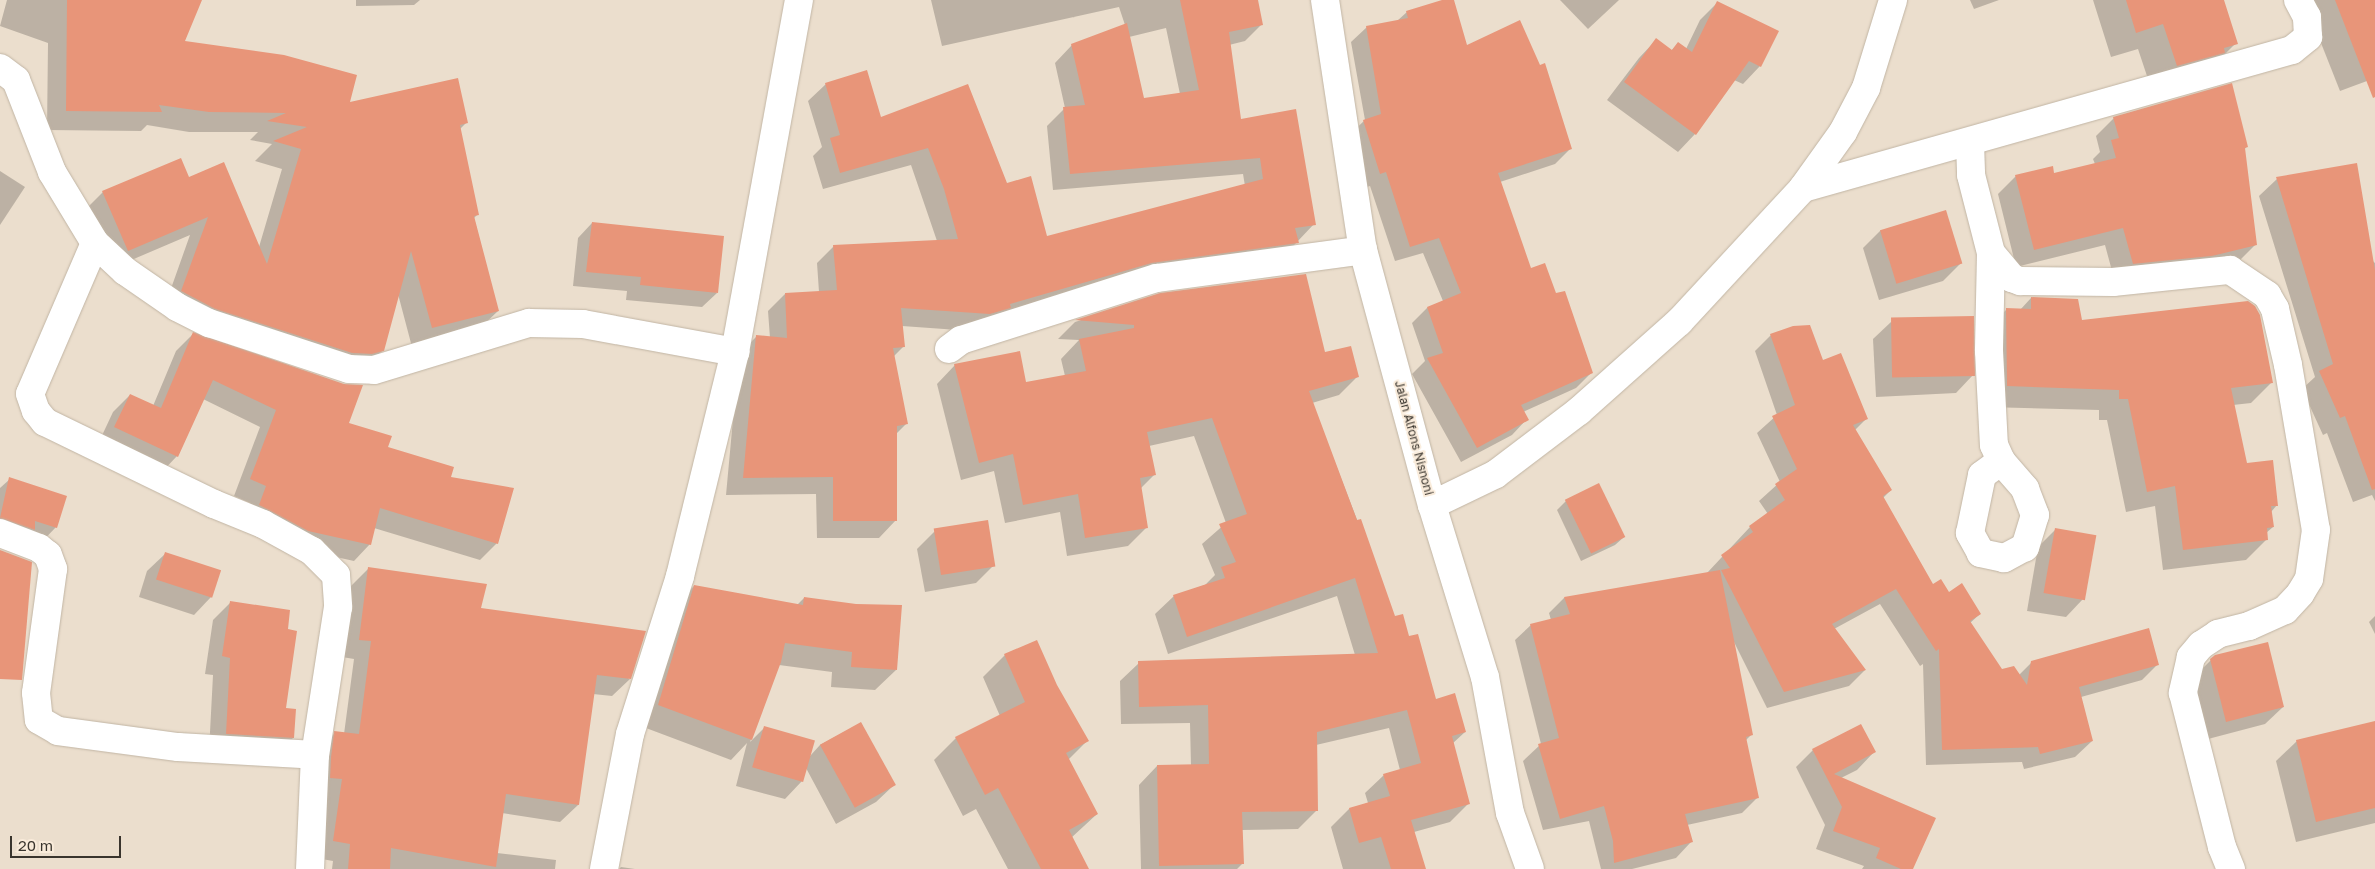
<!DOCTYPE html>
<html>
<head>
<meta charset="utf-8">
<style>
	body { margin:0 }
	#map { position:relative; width:2375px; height:869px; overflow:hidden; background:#ebdecd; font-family:"Golos Text",sans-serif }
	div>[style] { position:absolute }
	.shadow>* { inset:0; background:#0003 }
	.building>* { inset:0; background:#e89579; transform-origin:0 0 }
	.roads { filter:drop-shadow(0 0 1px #c1b5a4) drop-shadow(0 0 1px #c1b5a4) }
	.street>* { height:28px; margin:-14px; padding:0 14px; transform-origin:14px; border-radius:14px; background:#fff }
	.secondary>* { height:28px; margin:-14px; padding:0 14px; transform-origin:14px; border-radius:14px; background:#fff }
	span { translate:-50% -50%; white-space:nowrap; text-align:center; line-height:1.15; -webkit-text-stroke:4px #f9ebda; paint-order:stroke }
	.street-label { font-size:12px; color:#39342d }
	.scale { position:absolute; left:10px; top:836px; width:111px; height:22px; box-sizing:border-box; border:2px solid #39342d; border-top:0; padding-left:6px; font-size:15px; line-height:18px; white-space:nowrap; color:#39342d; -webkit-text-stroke:4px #f9ebda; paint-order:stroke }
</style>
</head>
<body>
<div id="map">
	<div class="shadow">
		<i style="clip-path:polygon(7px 0,201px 0,183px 42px,348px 103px,466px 123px,459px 130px,478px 214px,474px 218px,498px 311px,478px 330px,412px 347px,398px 294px,383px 350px,363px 370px,163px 311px,190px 235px,108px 270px,83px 212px,103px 192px,188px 179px,259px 247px,282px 169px,255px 161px,272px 144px,250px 140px,258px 132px,189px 132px,147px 125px,141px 131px,47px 130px,48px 43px,0 26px)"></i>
		<i style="clip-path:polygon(356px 0,420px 0,414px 5px,356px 6px)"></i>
		<i style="clip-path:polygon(evenodd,931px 0,1256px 0,1262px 24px,1245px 41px,1229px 45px,1240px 120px,1314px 224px,1280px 260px,972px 331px,902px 326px,904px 346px,893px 357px,907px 423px,896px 434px,896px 520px,879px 538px,817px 538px,816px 494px,726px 495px,739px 354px,756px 337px,770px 338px,768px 311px,785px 294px,819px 292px,817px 263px,834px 246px,937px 241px,911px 165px,823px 189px,813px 156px,822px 147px,808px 101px,826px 84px,881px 119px,1006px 184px,1046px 238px,1245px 186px,1243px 174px,1053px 190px,1047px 126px,1065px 108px,1055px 63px,1072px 45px,1125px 25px,1119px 7px,942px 46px,931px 0,1166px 28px,1180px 94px,1143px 100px,1129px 37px,1166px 28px)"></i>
		<i style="clip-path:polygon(1447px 0,1453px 0,1466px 47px,1539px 67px,1544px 65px,1570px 149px,1555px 164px,1500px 182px,1530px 269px,1555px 295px,1591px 373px,1576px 388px,1523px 412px,1527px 419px,1512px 435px,1461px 462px,1412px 374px,1425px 361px,1412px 323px,1427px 308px,1443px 301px,1423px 253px,1395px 261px,1370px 186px,1364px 188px,1348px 136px,1365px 120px,1351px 42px,1367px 27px,1397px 21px,1407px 12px)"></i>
		<i style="clip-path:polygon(1560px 0,1619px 0,1588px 29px)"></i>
		<i style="clip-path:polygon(1970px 0,1999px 0,1974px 9px)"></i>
		<i style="clip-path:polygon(2093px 0,2222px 0,2236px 43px,2211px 68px,2152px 91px,2138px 49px,2111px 57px)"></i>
		<i style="clip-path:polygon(2304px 0,2375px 0,2375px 78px,2340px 91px)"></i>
		<i style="clip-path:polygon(1717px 3px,1760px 66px,1743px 84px,1734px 80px,1695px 134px,1678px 152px,1607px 100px,1639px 58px,1656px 40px,1671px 51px,1678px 43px,1686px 49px,1700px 20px)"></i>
		<i style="clip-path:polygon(2114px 118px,2247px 146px,2244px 150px,2255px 245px,2237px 263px,2115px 282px,2105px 245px,2016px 267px,1998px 194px,2016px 176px,2053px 175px,2095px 164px,2093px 159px,2100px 152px,2096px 136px)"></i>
		<i style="clip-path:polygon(0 171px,25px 187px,0 225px)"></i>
		<i style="clip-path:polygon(2277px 179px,2375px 263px,2375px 501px,2372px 495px,2353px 502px,2327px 433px,2323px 435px,2302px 389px,2315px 377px,2259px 196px)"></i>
		<i style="clip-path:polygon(592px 223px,717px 293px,702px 307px,626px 300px,627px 291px,573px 286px,578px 238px)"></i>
		<i style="clip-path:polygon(1881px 230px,1961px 263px,1943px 281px,1879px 300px,1863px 248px)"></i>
		<i style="clip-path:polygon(1161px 295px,1324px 354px,1357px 377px,1339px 395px,1312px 403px,1395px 618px,1408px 638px,1435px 700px,1465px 732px,1452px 744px,1469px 803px,1450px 822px,1414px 832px,1412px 869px,1343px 869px,1331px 827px,1349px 809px,1368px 803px,1365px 793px,1384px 775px,1400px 770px,1389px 728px,1316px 745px,1317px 810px,1298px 829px,1242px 830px,1243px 863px,1237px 869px,1141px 869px,1139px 785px,1157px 766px,1191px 766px,1190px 723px,1121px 724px,1120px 681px,1139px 663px,1355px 655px,1337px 596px,1168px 654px,1155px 614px,1174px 596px,1205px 585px,1215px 575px,1202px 544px,1226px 523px,1194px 436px,1149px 446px,1155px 474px,1140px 489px,1147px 527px,1128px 546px,1067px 556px,1060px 512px,1005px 523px,994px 471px,961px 480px,937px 384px,955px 365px,1025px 384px,1065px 376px,1061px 359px,1079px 340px,1058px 339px,1075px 322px)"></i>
		<i style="clip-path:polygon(2031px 298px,2081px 321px,2272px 382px,2251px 403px,2233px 405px,2246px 464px,2277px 505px,2271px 512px,2273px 527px,2266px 533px,2267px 539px,2246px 560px,2163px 570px,2155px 506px,2126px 512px,2107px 420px,2099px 420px,2099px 410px,1986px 407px,1986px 330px,2007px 309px,2020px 310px)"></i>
		<i style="clip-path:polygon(1891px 322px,1973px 375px,1956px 393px,1876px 397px,1873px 339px)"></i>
		<i style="clip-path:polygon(193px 334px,387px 448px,450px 478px,497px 543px,480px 560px,374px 528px,370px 544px,354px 561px,291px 547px,243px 522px,250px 503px,234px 496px,260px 427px,203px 399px,177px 456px,161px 473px,98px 444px,113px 412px,130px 395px,153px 406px,176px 351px)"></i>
		<i style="clip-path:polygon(1771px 335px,1822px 362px,1867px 418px,1855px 430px,1891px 490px,1883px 498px,1932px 586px,1980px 614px,1970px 623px,2001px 671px,2019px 675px,2032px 662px,2158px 664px,2142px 680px,2081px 697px,2092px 741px,2075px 757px,2024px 769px,2022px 762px,1926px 765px,1923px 664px,1920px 666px,1880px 604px,1834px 629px,1865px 670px,1849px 686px,1767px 708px,1734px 642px,1751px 735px,1745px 741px,1758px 797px,1742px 813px,1687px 825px,1691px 842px,1676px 858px,1632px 869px,1601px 869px,1589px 821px,1543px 830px,1523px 761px,1541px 744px,1515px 640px,1531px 625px,1551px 620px,1549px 613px,1564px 598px,1707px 573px,1750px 527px,1768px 514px,1759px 501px,1780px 482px,1757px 433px,1777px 415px,1755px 351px)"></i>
		<i style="clip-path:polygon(10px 479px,56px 527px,39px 545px,0 542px,0 488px)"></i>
		<i style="clip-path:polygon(1566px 501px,1624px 537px,1615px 545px,1581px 561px,1557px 510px)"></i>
		<i style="clip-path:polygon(2056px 529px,2083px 599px,2066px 617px,2027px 611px,2038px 547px)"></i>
		<i style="clip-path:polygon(935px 531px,994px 565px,976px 583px,925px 592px,917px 549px)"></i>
		<i style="clip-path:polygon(165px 554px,211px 597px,194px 615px,139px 597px,147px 571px)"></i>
		<i style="clip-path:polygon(369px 568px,479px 609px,630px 679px,612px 696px,593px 694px,578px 805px,560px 822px,502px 813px,497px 853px,556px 860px,555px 869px,332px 869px,333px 861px,316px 858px,317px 750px,335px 733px,344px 734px,354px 659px,342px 657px,351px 586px)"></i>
		<i style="clip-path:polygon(694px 586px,797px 605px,804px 598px,896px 670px,875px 690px,831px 687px,832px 672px,779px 665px,750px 742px,764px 728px,810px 756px,820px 745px,861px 723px,894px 785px,876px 802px,836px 824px,806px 768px,802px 781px,785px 799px,736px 786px,747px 743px,731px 760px,638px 725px,673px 607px)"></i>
		<i style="clip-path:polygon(230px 603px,286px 630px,284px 709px,293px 738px,275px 755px,209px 751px,213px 675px,205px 674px,213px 620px)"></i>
		<i style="clip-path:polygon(2375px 616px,2375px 634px,2369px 622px)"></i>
		<i style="clip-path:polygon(1005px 655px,1056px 686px,1087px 741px,1068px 760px,1097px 814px,1071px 838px,1088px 869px,1008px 869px,976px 809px,963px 816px,934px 760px,956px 738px,1000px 716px,983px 677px)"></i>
		<i style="clip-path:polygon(2211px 660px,2283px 707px,2265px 724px,2208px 739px,2193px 678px)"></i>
		<i style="clip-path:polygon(2375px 722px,2375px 823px,2296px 842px,2276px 761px,2297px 741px)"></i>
		<i style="clip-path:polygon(1813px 750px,1874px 752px,1857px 770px,1841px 778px,1912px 869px,1862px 869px,1864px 866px,1816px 849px,1825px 825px,1796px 767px)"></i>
		<i style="clip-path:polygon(621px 867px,635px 869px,619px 869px)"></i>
	</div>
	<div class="building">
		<i style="clip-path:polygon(67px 0,202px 0,185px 41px,284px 55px,357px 75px,350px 102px,458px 78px,468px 123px,460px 125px,479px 215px,474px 216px,499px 311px,432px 328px,411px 251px,384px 351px,372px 354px,352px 353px,215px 309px,181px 291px,208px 217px,128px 251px,102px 191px,181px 158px,189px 177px,224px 162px,267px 264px,301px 149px,273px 141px,307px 127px,267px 121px,286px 113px,209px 112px,159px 105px,162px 112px,66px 111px)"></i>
		<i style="clip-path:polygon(1180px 0,1258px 0,1263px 25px,1229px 32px,1241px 119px,1296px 109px,1316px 225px,1295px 228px,1299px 243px,1152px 263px,1010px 304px,1011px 308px,990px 314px,901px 308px,905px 347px,893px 348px,908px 424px,897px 426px,897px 521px,833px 521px,833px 477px,743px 478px,756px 335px,787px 338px,785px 293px,837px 290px,833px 245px,958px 239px,944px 189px,928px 148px,840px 173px,830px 138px,840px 135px,825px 83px,867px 70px,881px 117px,968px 84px,1007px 183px,1031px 176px,1047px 236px,1263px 179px,1260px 158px,1070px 174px,1063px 107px,1085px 105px,1071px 44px,1127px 23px,1144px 98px,1199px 90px)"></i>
		<i style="clip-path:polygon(1442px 0,1454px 0,1467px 45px,1520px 20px,1540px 65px,1545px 63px,1572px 149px,1498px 173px,1531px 268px,1545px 263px,1556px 293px,1565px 291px,1593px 373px,1521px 405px,1529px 420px,1477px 448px,1427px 358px,1443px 353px,1427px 307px,1461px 293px,1439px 238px,1410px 247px,1386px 172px,1380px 174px,1363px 120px,1381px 114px,1366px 26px,1408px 18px,1406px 11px)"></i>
		<i style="clip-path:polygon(2126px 0,2224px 0,2238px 44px,2224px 48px,2225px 53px,2177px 66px,2163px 24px,2136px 33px)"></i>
		<i style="clip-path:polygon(2335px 0,2375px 0,2375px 97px,2373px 98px)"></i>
		<i style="clip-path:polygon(1717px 1px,1779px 31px,1761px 67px,1749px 61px,1696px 135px,1624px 82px,1656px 38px,1672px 50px,1678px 42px,1692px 52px)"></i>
		<i style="clip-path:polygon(2232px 83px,2248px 147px,2245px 148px,2257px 245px,2212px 256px,2133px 264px,2123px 228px,2034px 250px,2015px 175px,2053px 166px,2054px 173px,2116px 158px,2111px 140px,2119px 138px,2113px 117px)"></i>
		<i style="clip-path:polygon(2357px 163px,2375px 270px,2375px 489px,2372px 490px,2345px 416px,2340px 418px,2319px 371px,2333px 364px,2276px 177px)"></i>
		<i style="left:1946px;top:210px;width:56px;height:69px;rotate:73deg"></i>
		<i style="clip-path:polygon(592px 222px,724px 236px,718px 293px,640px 285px,641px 277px,586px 272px)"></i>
		<i style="clip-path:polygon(1306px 274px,1325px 352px,1351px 346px,1359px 377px,1309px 391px,1357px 520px,1361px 519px,1395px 616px,1403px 614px,1409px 636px,1418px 634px,1436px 699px,1455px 693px,1466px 732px,1452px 736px,1470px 804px,1411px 820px,1426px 869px,1391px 869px,1381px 837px,1359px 843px,1349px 808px,1390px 796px,1383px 774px,1421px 763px,1407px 710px,1317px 732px,1318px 811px,1242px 812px,1244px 864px,1159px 866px,1157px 765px,1209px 764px,1208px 705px,1139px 707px,1138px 661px,1378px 653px,1355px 578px,1187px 637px,1173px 595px,1225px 578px,1221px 567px,1236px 562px,1219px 524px,1247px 514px,1212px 418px,1147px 432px,1156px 475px,1140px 478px,1148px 528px,1085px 538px,1078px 494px,1023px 505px,1013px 454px,979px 463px,954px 364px,1020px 351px,1026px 382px,1086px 371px,1079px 339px,1134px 328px,1134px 325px,1075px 320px,1160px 293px)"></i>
		<i style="clip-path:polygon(2031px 297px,2078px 299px,2082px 320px,2248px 301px,2255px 306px,2260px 315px,2273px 383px,2231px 388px,2247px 463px,2273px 460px,2278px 506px,2271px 506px,2274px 527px,2267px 528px,2268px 540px,2183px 550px,2175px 486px,2147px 492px,2128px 399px,2119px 399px,2119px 390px,2007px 386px,2006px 308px,2031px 309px)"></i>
		<i style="left:1974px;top:316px;width:60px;height:83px;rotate:89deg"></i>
		<i style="clip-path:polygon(1810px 325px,1823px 360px,1841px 353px,1868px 419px,1853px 425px,1892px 490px,1883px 496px,1933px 584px,1941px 579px,1949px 592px,1962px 583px,1981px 614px,1970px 621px,2002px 669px,2014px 666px,2027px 685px,2031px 661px,2149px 628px,2159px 665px,2079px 687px,2093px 741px,2040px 754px,2038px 747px,1942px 750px,1939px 649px,1936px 651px,1896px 589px,1832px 624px,1866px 670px,1784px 692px,1721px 570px,1730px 568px,1721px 555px,1753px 532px,1749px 526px,1785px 500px,1775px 484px,1797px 469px,1772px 416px,1795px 405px,1770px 334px,1793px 326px)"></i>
		<i style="clip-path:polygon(193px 332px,344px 384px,363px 385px,349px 423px,392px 436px,388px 447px,454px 467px,451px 477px,514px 488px,498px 544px,380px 508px,371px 545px,308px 531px,259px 505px,266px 486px,250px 479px,276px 410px,213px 380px,178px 457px,114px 427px,130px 394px,161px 408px)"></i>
		<i style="clip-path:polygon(9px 477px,67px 496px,57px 528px,35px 521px,35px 530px,0 518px)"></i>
		<i style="left:1599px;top:483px;width:60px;height:38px;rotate:64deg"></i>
		<i style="left:988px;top:520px;width:47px;height:55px;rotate:81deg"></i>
		<i style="left:2055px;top:528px;width:42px;height:66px;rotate:10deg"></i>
		<i style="clip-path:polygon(0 550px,32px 562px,22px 680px,0 679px)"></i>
		<i style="left:165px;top:552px;width:59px;height:29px;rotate:18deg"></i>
		<i style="clip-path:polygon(368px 567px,487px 584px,481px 608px,646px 631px,631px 679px,597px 675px,579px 805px,506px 794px,496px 867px,391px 848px,390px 869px,348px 869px,350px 844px,333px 841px,342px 779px,330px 778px,331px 757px,334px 731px,359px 734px,371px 641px,359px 640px)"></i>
		<i style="clip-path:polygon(1720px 570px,1753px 735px,1746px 737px,1759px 798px,1685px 814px,1693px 842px,1614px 863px,1613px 841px,1604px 806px,1560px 819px,1538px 744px,1559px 738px,1530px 624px,1570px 614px,1564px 597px)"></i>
		<i style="clip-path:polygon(694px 585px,803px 605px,804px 597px,856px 604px,902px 605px,897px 670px,851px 667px,852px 652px,785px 643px,781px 662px,752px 740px,658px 705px)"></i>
		<i style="clip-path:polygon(230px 601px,290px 610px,288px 629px,297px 631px,286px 708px,296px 709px,294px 738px,226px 734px,230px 658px,222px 656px)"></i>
		<i style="clip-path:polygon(1037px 640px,1057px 685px,1089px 741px,1066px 753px,1098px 814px,1069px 830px,1089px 869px,1041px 869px,998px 788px,985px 795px,955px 737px,1025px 702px,1004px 654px)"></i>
		<i style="clip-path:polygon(2268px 642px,2284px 707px,2226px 722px,2210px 659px,2215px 655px)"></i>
		<i style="clip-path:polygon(2375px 721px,2375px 808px,2316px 822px,2296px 740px)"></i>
		<i style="left:861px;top:722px;width:72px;height:47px;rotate:61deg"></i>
		<i style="clip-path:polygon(1861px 724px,1876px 752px,1834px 774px,1936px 818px,1913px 869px,1901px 869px,1876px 858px,1880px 848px,1833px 831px,1842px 807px,1812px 749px)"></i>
		<i style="left:764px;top:726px;width:53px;height:43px;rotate:16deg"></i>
	</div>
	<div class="roads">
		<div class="street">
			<i style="left:0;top:68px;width:20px;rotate:37deg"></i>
			<i style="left:16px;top:80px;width:99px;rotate:68.6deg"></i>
			<i style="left:52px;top:172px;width:83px;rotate:58.8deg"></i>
			<i style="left:95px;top:243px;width:41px;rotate:43deg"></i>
			<i style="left:125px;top:271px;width:63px;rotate:34.7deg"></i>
			<i style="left:177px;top:307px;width:36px;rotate:27deg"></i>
			<i style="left:209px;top:323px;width:147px;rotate:18.2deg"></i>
			<i style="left:349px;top:369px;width:25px;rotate:2deg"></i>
			<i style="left:374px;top:370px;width:162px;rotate:-16.9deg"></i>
			<i style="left:529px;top:323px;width:54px;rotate:1.1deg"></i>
			<i style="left:583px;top:324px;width:155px;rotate:10.4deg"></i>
			<i style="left:1970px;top:143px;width:32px;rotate:88deg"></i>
			<i style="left:1971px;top:175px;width:81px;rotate:75.6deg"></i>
			<i style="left:1991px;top:253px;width:33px;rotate:50deg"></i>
			<i style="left:2012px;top:278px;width:9px;rotate:21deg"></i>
			<i style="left:2020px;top:281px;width:93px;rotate:0.6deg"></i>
			<i style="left:2113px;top:282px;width:118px;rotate:-5.9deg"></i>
			<i style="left:2230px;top:270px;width:45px;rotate:34deg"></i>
			<i style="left:2267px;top:295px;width:16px;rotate:60deg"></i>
			<i style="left:2275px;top:309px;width:57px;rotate:76.9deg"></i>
			<i style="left:2288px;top:365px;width:167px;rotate:80.4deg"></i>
			<i style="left:2316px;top:530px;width:49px;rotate:98.1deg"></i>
			<i style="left:2309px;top:579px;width:17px;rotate:121deg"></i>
			<i style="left:2300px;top:594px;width:22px;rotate:133deg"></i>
			<i style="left:2285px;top:610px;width:39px;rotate:156deg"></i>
			<i style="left:2249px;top:626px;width:32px;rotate:166deg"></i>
			<i style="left:2218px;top:634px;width:20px;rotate:147deg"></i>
			<i style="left:2201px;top:645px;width:16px;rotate:130deg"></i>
			<i style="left:2191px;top:657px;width:37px;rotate:103deg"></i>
			<i style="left:2183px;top:693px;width:159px;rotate:75.8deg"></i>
			<i style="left:2222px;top:847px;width:24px;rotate:68deg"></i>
			<i style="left:1803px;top:188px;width:508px;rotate:-15.76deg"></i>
			<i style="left:2292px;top:50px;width:21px;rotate:-39deg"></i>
			<i style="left:2308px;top:37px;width:20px;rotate:-93deg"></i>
			<i style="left:2307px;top:17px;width:19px;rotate:-118deg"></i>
			<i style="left:95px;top:243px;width:164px;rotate:113.3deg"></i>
			<i style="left:30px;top:394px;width:18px;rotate:71deg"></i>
			<i style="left:36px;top:411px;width:14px;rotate:51deg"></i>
			<i style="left:45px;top:422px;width:188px;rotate:25.9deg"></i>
			<i style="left:214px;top:504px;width:53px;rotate:22.2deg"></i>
			<i style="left:263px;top:524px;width:56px;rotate:28.9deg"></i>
			<i style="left:312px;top:551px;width:34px;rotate:45deg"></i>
			<i style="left:336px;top:575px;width:32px;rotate:86deg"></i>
			<i style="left:338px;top:607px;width:150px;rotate:98.8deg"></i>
			<i style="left:315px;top:755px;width:114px;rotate:92.5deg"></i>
			<i style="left:1991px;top:253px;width:98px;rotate:91.2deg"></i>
			<i style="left:1989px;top:351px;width:94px;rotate:87deg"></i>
			<i style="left:1994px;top:445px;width:17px;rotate:66deg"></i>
			<i style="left:2001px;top:461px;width:37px;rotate:49deg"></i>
			<i style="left:2025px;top:489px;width:28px;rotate:69deg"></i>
			<i style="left:2035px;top:515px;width:34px;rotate:107deg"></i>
			<i style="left:2025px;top:547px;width:24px;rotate:152deg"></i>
			<i style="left:2004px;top:558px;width:24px;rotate:-168deg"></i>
			<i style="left:1981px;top:553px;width:23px;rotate:-119deg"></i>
			<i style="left:1970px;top:533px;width:59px;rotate:-78.3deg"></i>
			<i style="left:1982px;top:475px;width:24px;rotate:-36deg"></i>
			<i style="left:949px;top:349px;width:15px;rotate:-37deg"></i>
			<i style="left:961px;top:340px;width:206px;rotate:-17.6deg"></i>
			<i style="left:1157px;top:278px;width:208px;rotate:-7.7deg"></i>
			<i style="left:0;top:533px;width:42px;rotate:21deg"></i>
			<i style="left:39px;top:548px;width:11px;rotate:38deg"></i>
			<i style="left:48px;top:555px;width:15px;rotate:70deg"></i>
			<i style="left:53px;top:569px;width:125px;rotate:97.8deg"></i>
			<i style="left:36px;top:693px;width:27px;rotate:84deg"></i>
			<i style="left:39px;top:720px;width:22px;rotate:30deg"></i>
			<i style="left:58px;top:731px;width:121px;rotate:7.6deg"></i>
			<i style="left:178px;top:747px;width:137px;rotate:3.3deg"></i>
			<i style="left:604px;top:869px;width:137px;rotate:-79.1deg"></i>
			<i style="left:630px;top:734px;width:166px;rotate:-72.4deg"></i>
			<i style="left:680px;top:576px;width:231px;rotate:-76.2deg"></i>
			<i style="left:735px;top:352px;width:358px;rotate:-79.7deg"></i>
		</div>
		<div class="secondary">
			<i style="left:1325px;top:0;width:253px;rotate:81.4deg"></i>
			<i style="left:1363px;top:250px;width:264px;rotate:74.9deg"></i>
			<i style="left:1432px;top:505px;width:180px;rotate:72.9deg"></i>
			<i style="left:1485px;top:677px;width:138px;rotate:79.6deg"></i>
			<i style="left:1510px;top:813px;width:59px;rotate:70.3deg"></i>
			<i style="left:1432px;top:505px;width:71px;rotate:-25.8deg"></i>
			<i style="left:1496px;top:474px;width:104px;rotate:-37.2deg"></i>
			<i style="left:1579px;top:411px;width:134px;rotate:-41.7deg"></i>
			<i style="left:1679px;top:322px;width:183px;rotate:-47.2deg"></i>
			<i style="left:1803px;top:188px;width:69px;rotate:-54.5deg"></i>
			<i style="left:1843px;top:132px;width:50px;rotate:-62.4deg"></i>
			<i style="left:1866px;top:88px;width:92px;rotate:-72.9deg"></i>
		</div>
	</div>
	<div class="street-label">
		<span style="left:1414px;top:438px;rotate:75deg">Jalan Alfons Nisnoni</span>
	</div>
	<div class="scale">20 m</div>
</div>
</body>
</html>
